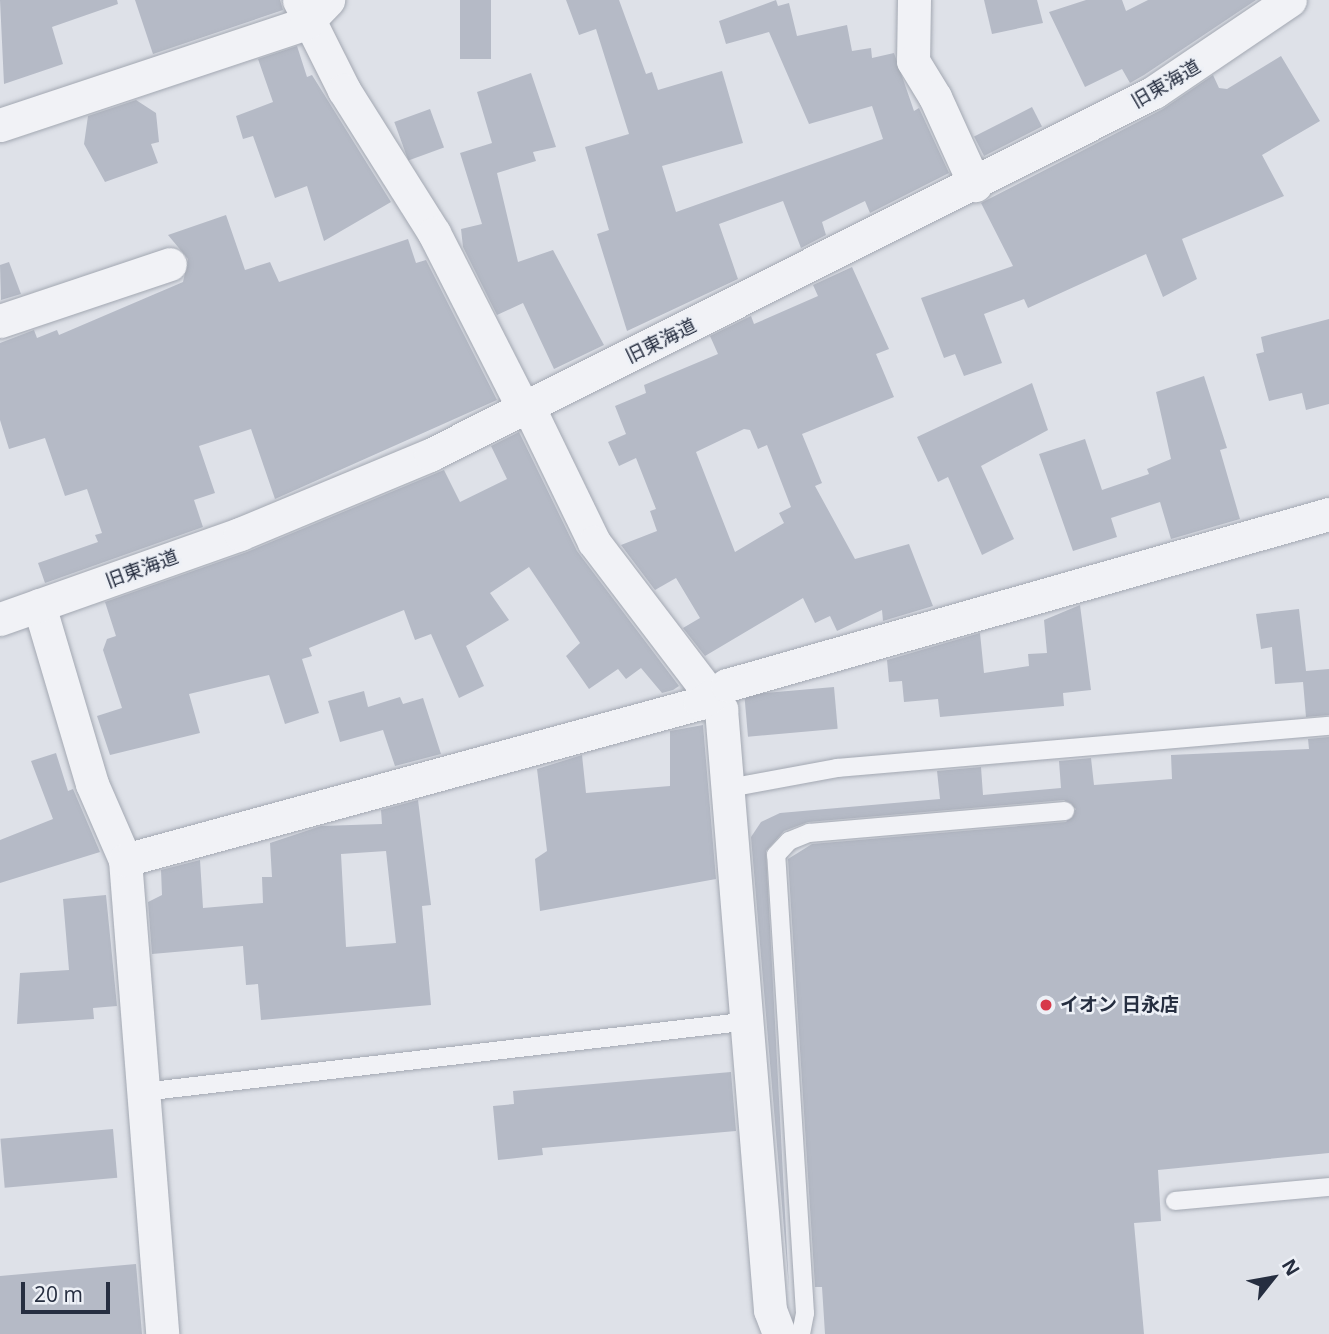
<!DOCTYPE html>
<html>
<head>
<meta charset="utf-8">
<style>
	body { margin:0 }
	#map { position:relative; width:1329px; height:1334px; overflow:hidden; background:#dee1e8; font-family:"Open Sans","Noto Sans JP",sans-serif }
	div>[style] { position:absolute }
	.building>* { inset:0; background:#b5bac6; transform-origin:0 0 }
	.roads { filter:drop-shadow(0 0 2px #a3a8b2) drop-shadow(0 0 2px #a3a8b2) }
	.lane>* { height:18px; margin:-9px; padding:0 9px; transform-origin:9px; border-radius:9px; background:#f1f2f6 }
	.street>* { height:33px; margin:-16.5px; padding:0 16.5px; transform-origin:16.5px; border-radius:16.5px; background:#f1f2f6 }
	.dots>* { width:19px; height:19px; translate:-50% -50%; box-sizing:border-box; border:4px solid #edf0f6; border-radius:50% }
	span { translate:-50% -50%; white-space:nowrap; text-align:center; line-height:1.15; -webkit-text-stroke:5px #edf0f6; paint-order:stroke }
	.street-label { font-size:19px; color:#262e40 }
	.poi-label { font-size:19px; color:#262e40; font-weight:700 }
	.left { translate:0 -50%; text-align:left }
	.north { position:absolute; left:1238px; top:1243px; width:70px; height:70px; -webkit-text-stroke:5px #edf0f6; paint-order:stroke; rotate:59deg; font-size:19px; font-weight:700; line-height:28px; text-align:center; color:#262e40 }
	.north::after { content:''; display:block; margin:auto; width:24px; height:32px; background:#262e40; clip-path:polygon(50% 0,100% 100%,50% 72%,0 100%) }
	.scale { position:absolute; left:21px; top:1282px; width:89px; height:32px; box-sizing:border-box; border:4px solid #262e40; border-top:0; padding-left:9px; font-size:21px; line-height:24px; white-space:nowrap; color:#262e40; -webkit-text-stroke:5px #edf0f6; paint-order:stroke }
</style>
</head>
<body>
<div id="map">
	<div class="building">
		<i style="clip-path:polygon(0 0,117px 0,118px 4px,52px 27px,63px 64px,4px 84px)"></i>
		<i style="clip-path:polygon(135px 0,280px 0,283px 10px,153px 54px)"></i>
		<i style="left:460px;top:0;width:31px;height:59px"></i>
		<i style="clip-path:polygon(566px 0,619px 0,646px 74px,652px 72px,658px 90px,722px 71px,743px 143px,662px 166px,676px 212px,883px 139px,872px 106px,809px 124px,769px 32px,726px 44px,719px 21px,776px 0,778px 6px,789px 3px,797px 36px,847px 25px,852px 51px,871px 48px,872px 58px,894px 53px,914px 111px,919px 108px,949px 173px,870px 213px,865px 201px,822px 222px,826px 235px,801px 248px,783px 201px,719px 224px,738px 279px,627px 331px,597px 234px,609px 230px,585px 147px,629px 134px,596px 29px,579px 35px)"></i>
		<i style="clip-path:polygon(984px 0,1037px 0,1043px 23px,992px 34px)"></i>
		<i style="clip-path:polygon(1086px 0,1122px 0,1126px 11px,1148px 0,1256px 0,1144px 75px,1130px 83px,1122px 69px,1085px 87px,1049px 12px)"></i>
		<i style="clip-path:polygon(297px 46px,307px 77px,312px 75px,391px 202px,324px 241px,307px 186px,275px 198px,253px 136px,243px 139px,236px 116px,273px 102px,258px 59px)"></i>
		<i style="clip-path:polygon(1281px 56px,1320px 121px,1262px 155px,1284px 196px,1182px 239px,1197px 279px,1163px 297px,1146px 254px,1028px 308px,1024px 299px,984px 314px,1002px 363px,964px 376px,955px 354px,944px 358px,921px 298px,1013px 266px,981px 203px,1163px 109px,1213px 75px,1219px 88px,1227px 89px)"></i>
		<i style="clip-path:polygon(531px 73px,556px 147px,533px 152px,536px 161px,497px 173px,518px 262px,553px 250px,604px 345px,554px 369px,523px 303px,497px 315px,463px 247px,461px 229px,482px 224px,460px 153px,492px 143px,477px 92px)"></i>
		<i style="clip-path:polygon(136px 100px,156px 113px,159px 142px,151px 144px,158px 163px,105px 182px,84px 144px,88px 116px)"></i>
		<i style="left:1032px;top:107px;width:22px;height:65px;rotate:63deg"></i>
		<i style="left:430px;top:109px;width:41px;height:38px;rotate:70deg"></i>
		<i style="clip-path:polygon(226px 215px,245px 270px,270px 262px,279px 282px,408px 239px,416px 263px,426px 260px,497px 400px,275px 499px,251px 429px,199px 446px,215px 493px,194px 500px,203px 527px,45px 583px,38px 563px,98px 542px,95px 535px,102px 533px,87px 489px,65px 496px,45px 438px,9px 449px,0 420px,0 343px,34px 330px,37px 338px,57px 330px,59px 335px,183px 282px,188px 259px,168px 235px)"></i>
		<i style="clip-path:polygon(9px 262px,21px 294px,1px 300px,0 265px)"></i>
		<i style="clip-path:polygon(evenodd,852px 267px,889px 349px,876px 354px,894px 397px,802px 434px,822px 483px,815px 486px,855px 559px,909px 544px,933px 606px,883px 621px,882px 610px,837px 631px,830px 616px,815px 623px,803px 598px,705px 656px,683px 628px,700px 618px,676px 578px,655px 590px,621px 545px,657px 531px,650px 511px,656px 509px,636px 458px,619px 466px,608px 442px,626px 434px,615px 406px,646px 393px,644px 385px,718px 354px,710px 336px,751px 316px,754px 324px,818px 296px,813px 285px,852px 267px,744px 429px,750px 430px,758px 449px,767px 445px,791px 507px,779px 513px,784px 523px,735px 552px,696px 452px,744px 429px)"></i>
		<i style="clip-path:polygon(1329px 319px,1329px 404px,1306px 410px,1302px 393px,1269px 401px,1256px 354px,1264px 352px,1261px 337px)"></i>
		<i style="clip-path:polygon(1204px 376px,1227px 448px,1220px 450px,1240px 519px,1171px 539px,1160px 502px,1111px 518px,1117px 537px,1073px 551px,1039px 454px,1085px 439px,1102px 490px,1149px 474px,1147px 469px,1171px 459px,1156px 392px)"></i>
		<i style="clip-path:polygon(1032px 383px,1048px 430px,981px 466px,1014px 539px,982px 555px,948px 477px,938px 482px,917px 437px)"></i>
		<i style="clip-path:polygon(519px 432px,577px 551px,679px 686px,673px 690px,662px 693px,641px 668px,626px 679px,618px 669px,589px 689px,566px 656px,580px 643px,529px 567px,490px 593px,509px 620px,466px 646px,484px 686px,459px 698px,431px 634px,415px 640px,404px 610px,309px 648px,312px 656px,302px 659px,319px 713px,285px 724px,269px 675px,189px 694px,200px 733px,110px 755px,97px 716px,122px 708px,103px 650px,107px 639px,116px 636px,105px 602px,247px 552px,444px 470px,460px 502px,507px 479px,491px 446px)"></i>
		<i style="clip-path:polygon(1080px 605px,1091px 690px,1063px 693px,1064px 706px,940px 717px,938px 699px,904px 702px,902px 681px,889px 682px,887px 660px,980px 633px,984px 673px,1029px 666px,1028px 654px,1047px 653px,1044px 620px)"></i>
		<i style="clip-path:polygon(1299px 609px,1306px 671px,1329px 669px,1329px 715px,1306px 717px,1303px 682px,1275px 684px,1272px 647px,1261px 649px,1256px 614px)"></i>
		<i style="left:834px;top:687px;width:42px;height:90px;rotate:85deg"></i>
		<i style="clip-path:polygon(364px 691px,368px 707px,400px 697px,403px 704px,423px 698px,441px 754px,395px 766px,383px 730px,340px 742px,328px 701px)"></i>
		<i style="clip-path:polygon(703px 725px,716px 879px,540px 911px,535px 859px,547px 851px,537px 769px,582px 755px,586px 793px,670px 786px,670px 731px)"></i>
		<i style="clip-path:polygon(1329px 737px,1329px 1153px,1158px 1170px,1161px 1221px,1134px 1223px,1144px 1334px,825px 1334px,822px 1287px,815px 1287px,788px 859px,812px 844px,1066px 822px,1076px 809px,1064px 800px,808px 822px,784px 831px,766px 851px,789px 1289px,751px 837px,761px 822px,780px 813px,940px 799px,937px 771px,981px 767px,983px 795px,1061px 788px,1059px 761px,1091px 758px,1094px 785px,1172px 779px,1171px 755px,1309px 749px,1308px 739px)"></i>
		<i style="clip-path:polygon(56px 753px,68px 791px,73px 789px,100px 852px,0 883px,0 840px,53px 819px,31px 761px)"></i>
		<i style="clip-path:polygon(evenodd,418px 800px,431px 905px,422px 906px,431px 1005px,261px 1020px,258px 984px,246px 985px,243px 946px,152px 954px,148px 902px,162px 895px,161px 870px,200px 860px,203px 908px,263px 903px,262px 877px,272px 877px,270px 843px,321px 826px,382px 824px,381px 810px,418px 800px,386px 851px,396px 943px,346px 947px,341px 854px,386px 851px)"></i>
		<i style="clip-path:polygon(106px 895px,117px 1006px,93px 1008px,94px 1019px,17px 1024px,20px 973px,69px 970px,63px 899px)"></i>
		<i style="clip-path:polygon(731px 1072px,736px 1131px,542px 1148px,543px 1155px,498px 1160px,493px 1106px,514px 1104px,513px 1091px)"></i>
		<i style="left:113px;top:1129px;width:49px;height:113px;rotate:85deg"></i>
		<i style="clip-path:polygon(136px 1264px,142px 1334px,0 1334px,0 1276px)"></i>
	</div>
	<div class="roads">
		<div class="lane">
			<i style="left:729px;top:788px;width:110px;rotate:-10.5deg"></i>
			<i style="left:837px;top:768px;width:494px;rotate:-4.9deg"></i>
			<i style="left:143px;top:1092px;width:611px;rotate:-6.67deg"></i>
			<i style="left:1175px;top:1201px;width:155px;rotate:-5.2deg"></i>
			<i style="left:801px;top:1334px;width:21px;rotate:-79deg"></i>
			<i style="left:805px;top:1313px;width:459px;rotate:-93.6deg"></i>
			<i style="left:776px;top:855px;width:19px;rotate:-47deg"></i>
			<i style="left:789px;top:841px;width:22px;rotate:-22deg"></i>
			<i style="left:809px;top:833px;width:257px;rotate:-4.9deg"></i>
		</div>
		<div class="street">
			<i style="left:299px;top:0;width:101px;rotate:63.4deg"></i>
			<i style="left:344px;top:90px;width:169px;rotate:57.8deg"></i>
			<i style="left:434px;top:233px;width:196px;rotate:63deg"></i>
			<i style="left:914px;top:0;width:61px;rotate:90.9deg"></i>
			<i style="left:913px;top:61px;width:42px;rotate:58.6deg"></i>
			<i style="left:935px;top:97px;width:97px;rotate:65.6deg"></i>
			<i style="left:0;top:125px;width:323px;rotate:-18.4deg"></i>
			<i style="left:306px;top:23px;width:32px;rotate:-46deg"></i>
			<i style="left:0;top:321px;width:179px;rotate:-18.5deg"></i>
			<i style="left:528px;top:406px;width:151px;rotate:64.1deg"></i>
			<i style="left:594px;top:542px;width:210px;rotate:52.7deg"></i>
			<i style="left:721px;top:709px;width:603px;rotate:85.34deg"></i>
			<i style="left:770px;top:1310px;width:26px;rotate:69deg"></i>
			<i style="left:39px;top:605px;width:187px;rotate:73.5deg"></i>
			<i style="left:92px;top:784px;width:83px;rotate:66.5deg"></i>
			<i style="left:125px;top:860px;width:475px;rotate:85.5deg"></i>
			<i style="left:0;top:619px;width:255px;rotate:-19.5deg"></i>
			<i style="left:240px;top:534px;width:206px;rotate:-22.6deg"></i>
			<i style="left:430px;top:455px;width:810px;rotate:-26.63deg"></i>
			<i style="left:1154px;top:92px;width:164px;rotate:-34.1deg"></i>
			<i style="left:125px;top:860px;width:596px;rotate:-15.27deg"></i>
			<i style="left:700px;top:703px;width:32px;rotate:-34deg"></i>
			<i style="left:727px;top:685px;width:626px;rotate:-15.86deg"></i>
		</div>
	</div>
	<div class="dots">
		<i style="left:1046px;top:1005px;background:#d73a4a"></i>
	</div>
	<div class="street-label">
		<span style="left:1166px;top:84px;rotate:-30deg">旧東海道</span>
		<span style="left:661px;top:341px;rotate:-26deg">旧東海道</span>
		<span style="left:142px;top:569px;rotate:-20deg">旧東海道</span>
	</div>
	<div class="poi-label">
		<span class="left" style="left:1060px;top:1005px">イオン 日永店</span>
	</div>
	<div class="north">N</div>
	<div class="scale">20 m</div>
</div>
</body>
</html>
